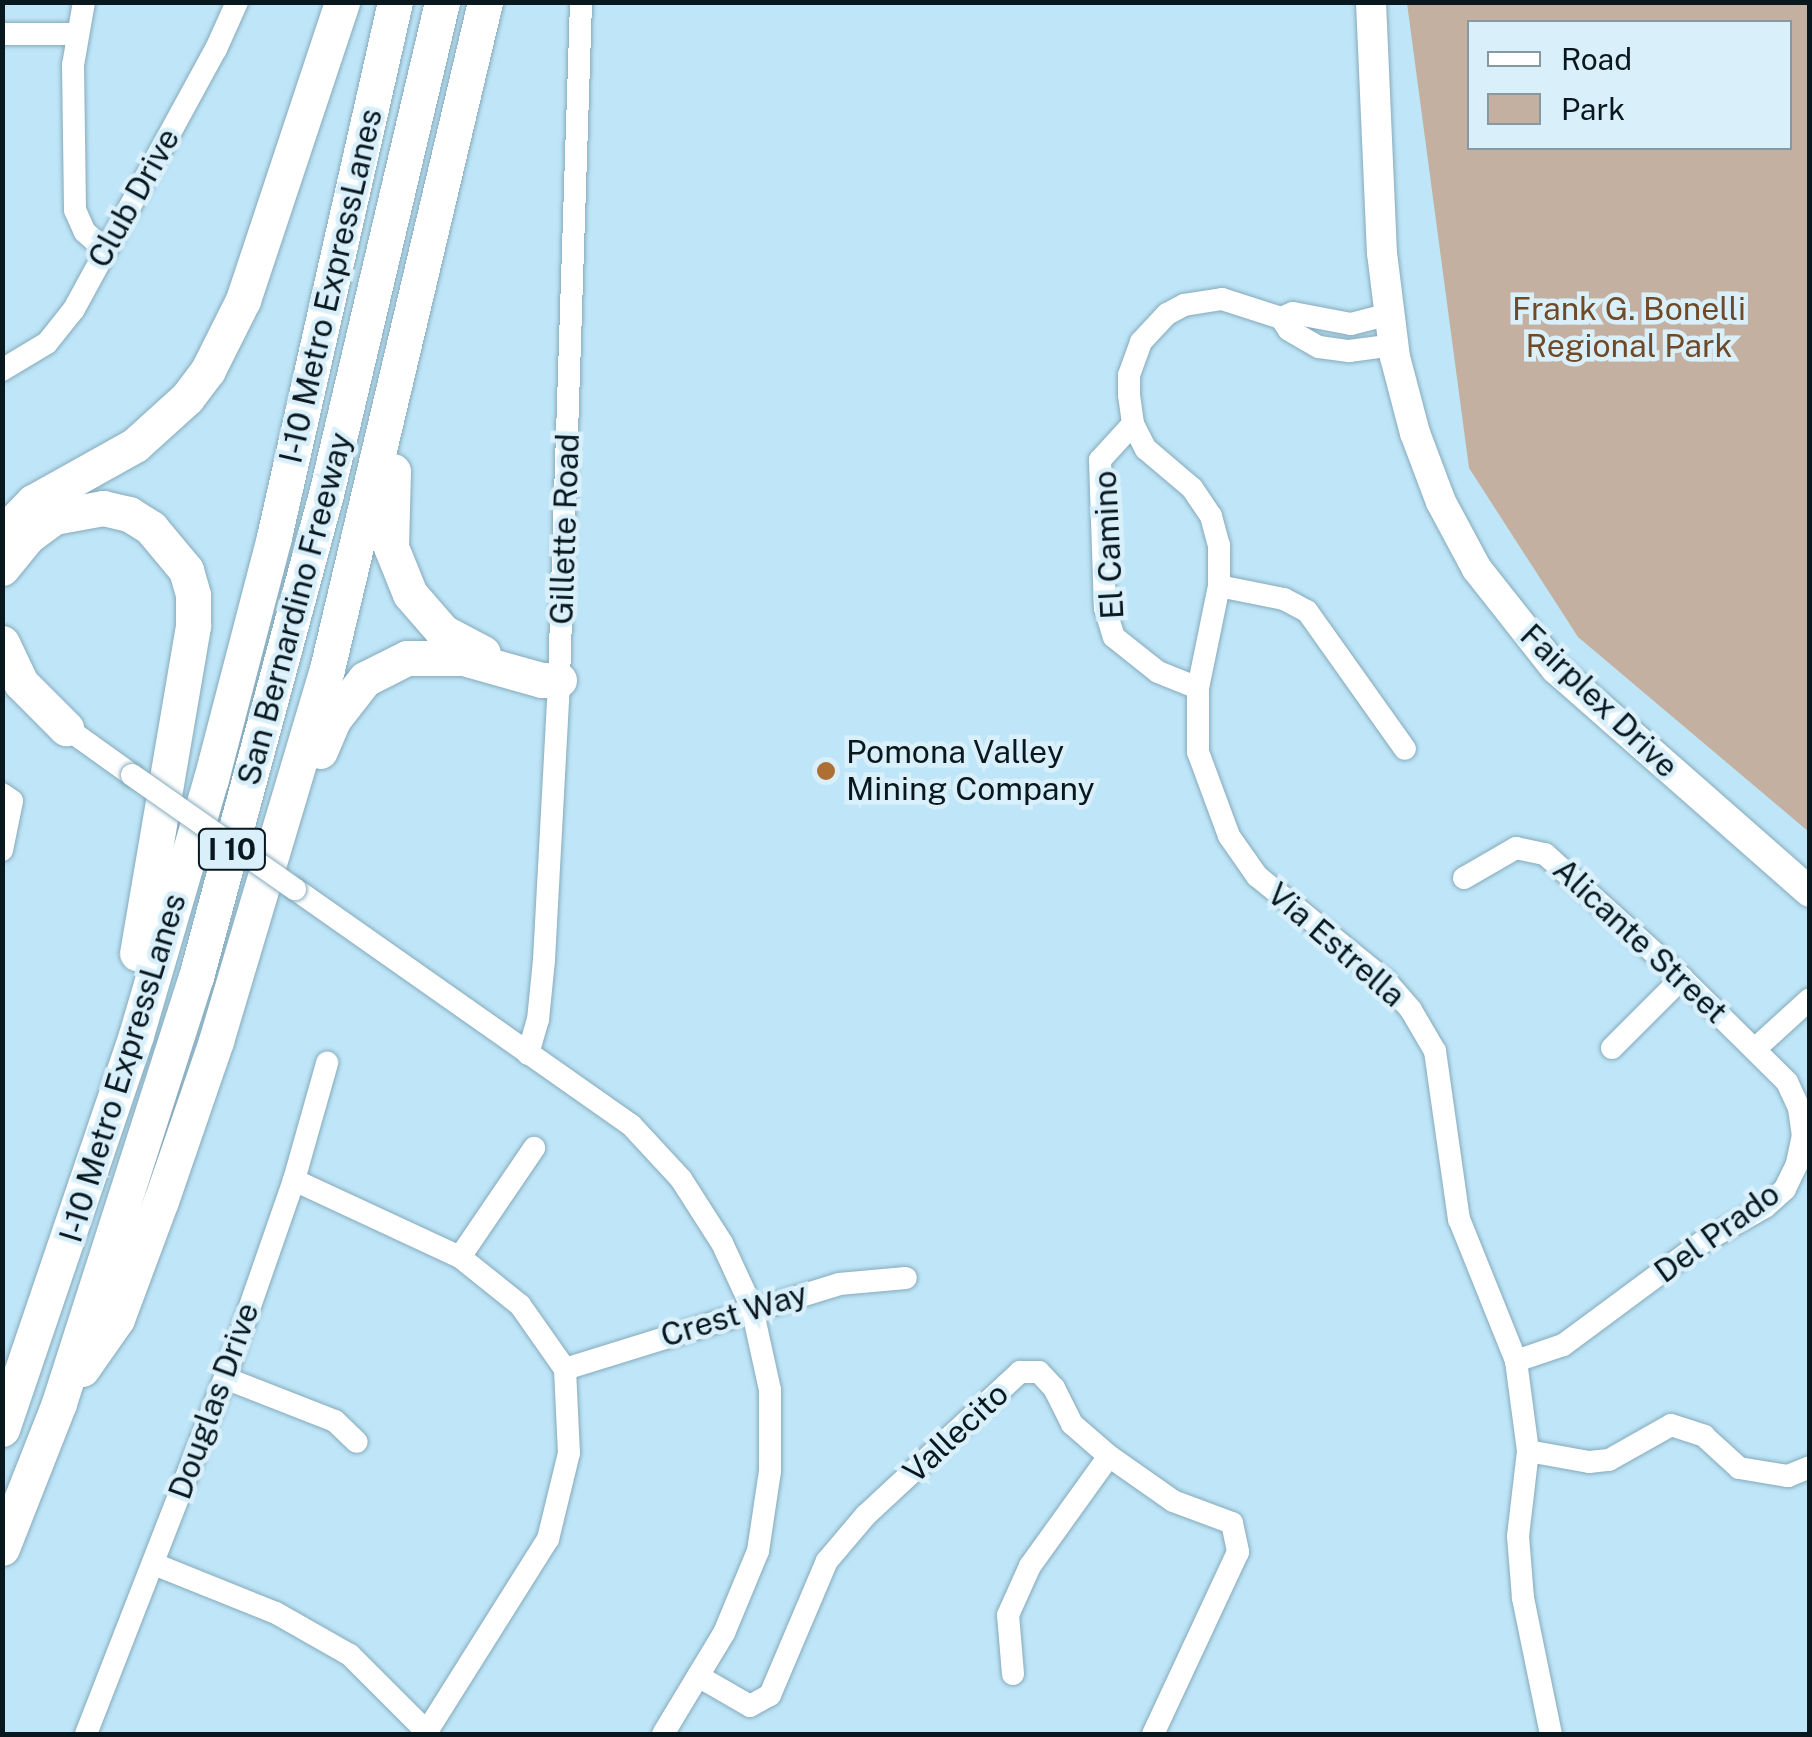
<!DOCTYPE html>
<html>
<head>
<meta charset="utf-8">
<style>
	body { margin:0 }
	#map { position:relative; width:1812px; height:1737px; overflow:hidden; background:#bfe6f8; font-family:"Public Sans",sans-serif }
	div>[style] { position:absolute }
	.green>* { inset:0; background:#c3b0a0 }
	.roads { filter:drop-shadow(0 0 2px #85aabb) drop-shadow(0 0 2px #85aabb) }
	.minor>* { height:22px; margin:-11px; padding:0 11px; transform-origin:11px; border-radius:11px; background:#fff }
	.major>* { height:30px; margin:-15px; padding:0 15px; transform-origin:15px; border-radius:15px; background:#fff }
	.highway>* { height:35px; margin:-17.5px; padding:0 17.5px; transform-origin:17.5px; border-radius:17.5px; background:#fff }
	.bridges { filter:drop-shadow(0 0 2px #85aabb) drop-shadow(0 0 2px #85aabb) }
	.minor-bridge>* { height:22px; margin:-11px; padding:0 11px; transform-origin:11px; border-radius:11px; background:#fff }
	.dots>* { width:28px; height:28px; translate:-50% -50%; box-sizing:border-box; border:5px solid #d9f0fb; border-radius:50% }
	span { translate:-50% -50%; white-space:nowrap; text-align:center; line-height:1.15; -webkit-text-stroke:9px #d9f0fb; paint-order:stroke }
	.shield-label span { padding:2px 8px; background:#d9f0fb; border:2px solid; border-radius:8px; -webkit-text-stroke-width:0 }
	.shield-label { font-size:30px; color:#09171e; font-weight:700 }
	.street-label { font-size:32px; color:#09171e }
	.park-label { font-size:32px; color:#704a27 }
	.poi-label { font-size:32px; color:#09171e }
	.left { translate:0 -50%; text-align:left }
	.frame { position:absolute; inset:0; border:5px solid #09171e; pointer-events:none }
	.legend { position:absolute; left:1467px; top:20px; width:325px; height:130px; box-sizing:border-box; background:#d9f0fb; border:2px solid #8699a3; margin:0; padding:12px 18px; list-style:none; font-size:30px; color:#09171e }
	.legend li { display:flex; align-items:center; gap:20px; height:50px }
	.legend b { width:50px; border:2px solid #8699a3 }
</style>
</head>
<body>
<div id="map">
	<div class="green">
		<i style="clip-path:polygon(evenodd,1407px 3px,1809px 3px,1809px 832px,1578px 637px,1469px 468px,1407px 3px,1470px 22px,1790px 22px,1790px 148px,1470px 148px,1470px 22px)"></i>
	</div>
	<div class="roads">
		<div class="minor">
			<i style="left:84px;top:2px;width:64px;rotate:99.9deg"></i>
			<i style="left:73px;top:65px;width:145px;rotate:89.2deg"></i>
			<i style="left:75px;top:210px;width:24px;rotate:66deg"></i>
			<i style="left:85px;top:232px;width:27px;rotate:42deg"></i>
			<i style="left:2px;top:34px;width:74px"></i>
			<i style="left:1390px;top:314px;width:40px;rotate:165.6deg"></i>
			<i style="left:1351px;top:324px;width:59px;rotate:-169.3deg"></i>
			<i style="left:1293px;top:313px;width:13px;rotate:157deg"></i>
			<i style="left:1281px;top:318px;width:62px;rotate:-162.1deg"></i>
			<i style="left:1222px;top:299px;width:38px;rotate:171deg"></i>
			<i style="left:1184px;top:305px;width:19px;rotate:152deg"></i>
			<i style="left:1167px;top:314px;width:38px;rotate:133deg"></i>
			<i style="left:1141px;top:342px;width:35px;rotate:110deg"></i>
			<i style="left:1129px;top:375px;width:20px;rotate:90deg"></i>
			<i style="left:1129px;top:395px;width:29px;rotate:82deg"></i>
			<i style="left:1133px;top:424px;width:28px;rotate:63deg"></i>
			<i style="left:1146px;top:449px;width:60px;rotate:40.3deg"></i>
			<i style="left:1192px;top:488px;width:34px;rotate:56deg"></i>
			<i style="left:1211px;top:516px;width:30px;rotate:75deg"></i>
			<i style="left:1219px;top:545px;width:41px;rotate:90deg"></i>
			<i style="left:1219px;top:586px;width:104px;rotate:101.6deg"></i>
			<i style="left:1198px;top:688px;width:64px;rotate:90deg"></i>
			<i style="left:1198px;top:752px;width:90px;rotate:69.7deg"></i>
			<i style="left:1229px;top:836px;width:49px;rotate:55deg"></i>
			<i style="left:1257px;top:876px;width:166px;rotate:39.1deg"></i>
			<i style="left:1386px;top:981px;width:38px;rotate:49deg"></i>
			<i style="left:1411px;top:1010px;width:48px;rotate:59.7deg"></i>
			<i style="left:1435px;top:1051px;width:170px;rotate:81.9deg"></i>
			<i style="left:1459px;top:1219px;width:153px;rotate:68.1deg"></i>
			<i style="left:1516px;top:1361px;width:91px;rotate:82.4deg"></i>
			<i style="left:1528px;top:1451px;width:86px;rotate:96.7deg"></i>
			<i style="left:1518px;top:1536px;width:62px;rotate:85.4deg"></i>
			<i style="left:1523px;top:1598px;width:139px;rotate:78.4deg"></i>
			<i style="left:1281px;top:318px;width:14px;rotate:56deg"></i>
			<i style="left:1289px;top:330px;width:34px;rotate:30deg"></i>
			<i style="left:1319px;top:347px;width:30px;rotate:8deg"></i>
			<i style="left:1349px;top:351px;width:45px;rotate:-7.6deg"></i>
			<i style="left:2px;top:370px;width:52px;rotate:-31deg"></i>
			<i style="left:47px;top:343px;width:43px;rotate:-51.5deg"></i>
			<i style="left:74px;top:309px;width:296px;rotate:-61.4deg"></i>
			<i style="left:216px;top:49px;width:51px;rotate:-65.9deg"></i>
			<i style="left:1133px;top:424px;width:49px;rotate:132.5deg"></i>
			<i style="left:1100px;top:460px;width:148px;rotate:88.1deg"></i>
			<i style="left:1105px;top:608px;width:30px;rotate:73deg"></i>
			<i style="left:1114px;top:637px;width:56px;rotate:38.5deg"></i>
			<i style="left:1158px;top:672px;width:43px;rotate:21.8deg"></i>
			<i style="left:1219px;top:586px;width:66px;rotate:11.3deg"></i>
			<i style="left:1284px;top:599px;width:26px;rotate:28deg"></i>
			<i style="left:1307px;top:611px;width:169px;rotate:54.6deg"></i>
			<i style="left:58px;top:722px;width:91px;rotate:35.6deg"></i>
			<i style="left:2px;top:794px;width:12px;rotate:35deg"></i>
			<i style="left:12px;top:801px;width:50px;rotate:101.5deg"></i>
			<i style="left:1464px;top:878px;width:60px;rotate:-30deg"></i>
			<i style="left:1516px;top:848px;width:30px;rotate:12deg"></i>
			<i style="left:1545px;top:854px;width:185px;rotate:42.1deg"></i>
			<i style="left:1682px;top:978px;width:148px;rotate:44.7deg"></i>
			<i style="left:1787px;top:1082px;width:29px;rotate:65deg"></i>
			<i style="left:1799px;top:1108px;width:27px;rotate:82deg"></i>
			<i style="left:1803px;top:1135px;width:30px;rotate:102deg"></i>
			<i style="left:1797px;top:1164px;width:28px;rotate:116deg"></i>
			<i style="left:1785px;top:1189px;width:27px;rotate:138deg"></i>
			<i style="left:1765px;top:1207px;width:73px;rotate:150.6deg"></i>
			<i style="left:1701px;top:1243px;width:172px;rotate:143.5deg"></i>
			<i style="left:1563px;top:1345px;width:50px;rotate:161.2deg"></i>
			<i style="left:295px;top:889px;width:411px;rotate:35.1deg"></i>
			<i style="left:631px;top:1125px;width:74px;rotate:47.2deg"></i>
			<i style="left:681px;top:1179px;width:76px;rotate:57.4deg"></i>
			<i style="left:722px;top:1243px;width:72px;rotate:65.2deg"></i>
			<i style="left:752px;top:1308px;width:84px;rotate:77.6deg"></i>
			<i style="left:770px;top:1390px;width:81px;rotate:90deg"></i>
			<i style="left:770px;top:1471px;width:81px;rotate:98.5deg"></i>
			<i style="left:758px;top:1551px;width:89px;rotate:112.5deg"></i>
			<i style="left:724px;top:1633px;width:118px;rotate:121.1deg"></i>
			<i style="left:1612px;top:1048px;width:99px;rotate:-45deg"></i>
			<i style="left:1755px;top:1049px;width:74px;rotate:-42.3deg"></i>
			<i style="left:528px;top:1054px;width:35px;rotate:-74deg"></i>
			<i style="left:538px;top:1020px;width:60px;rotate:-84.3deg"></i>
			<i style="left:544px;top:960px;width:280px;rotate:-86.9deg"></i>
			<i style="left:559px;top:680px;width:678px;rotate:-88.14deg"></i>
			<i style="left:294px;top:1180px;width:183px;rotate:24.9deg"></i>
			<i style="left:460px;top:1257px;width:77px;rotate:38.7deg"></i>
			<i style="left:520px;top:1305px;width:78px;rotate:54.9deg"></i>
			<i style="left:565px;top:1369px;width:84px;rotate:87.3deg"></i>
			<i style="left:569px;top:1453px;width:89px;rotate:103.7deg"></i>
			<i style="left:548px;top:1539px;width:231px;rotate:122.2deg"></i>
			<i style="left:460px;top:1257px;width:132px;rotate:-55.8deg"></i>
			<i style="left:565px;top:1369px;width:287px;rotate:-17.2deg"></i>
			<i style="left:839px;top:1284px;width:67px;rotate:-5.1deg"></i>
			<i style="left:225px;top:1378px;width:118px;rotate:21.4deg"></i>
			<i style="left:335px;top:1421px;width:30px;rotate:44deg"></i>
			<i style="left:1528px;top:1451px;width:62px;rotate:10.2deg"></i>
			<i style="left:1589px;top:1462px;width:20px;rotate:-6deg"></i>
			<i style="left:1609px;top:1460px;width:71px;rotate:-29.4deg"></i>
			<i style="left:1671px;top:1425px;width:35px;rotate:18deg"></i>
			<i style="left:1704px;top:1436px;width:47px;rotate:42.4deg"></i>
			<i style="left:1739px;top:1468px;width:50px;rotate:9.3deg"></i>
			<i style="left:1788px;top:1476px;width:24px;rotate:-22deg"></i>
			<i style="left:154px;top:1564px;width:131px;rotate:21.9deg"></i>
			<i style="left:276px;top:1613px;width:85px;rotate:29.6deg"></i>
			<i style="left:350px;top:1655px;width:112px;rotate:45deg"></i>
			<i style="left:1013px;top:1674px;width:59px;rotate:-94.8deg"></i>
			<i style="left:1008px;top:1615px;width:54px;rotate:-65.8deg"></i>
			<i style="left:1030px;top:1566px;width:135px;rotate:-54.3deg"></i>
			<i style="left:698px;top:1676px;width:60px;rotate:30deg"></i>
			<i style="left:750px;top:1706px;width:23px;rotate:-29deg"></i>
			<i style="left:770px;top:1695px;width:146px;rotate:-67deg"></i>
			<i style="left:827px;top:1561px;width:59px;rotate:-49.8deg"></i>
			<i style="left:865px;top:1516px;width:212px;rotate:-42.9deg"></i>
			<i style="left:1020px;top:1372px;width:19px"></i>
			<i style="left:1039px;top:1372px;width:22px;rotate:47deg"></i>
			<i style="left:1054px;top:1388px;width:40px;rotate:63.4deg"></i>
			<i style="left:1072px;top:1424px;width:49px;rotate:40.9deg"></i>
			<i style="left:1109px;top:1456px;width:78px;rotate:35.1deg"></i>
			<i style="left:1173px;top:1501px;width:63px;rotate:20.4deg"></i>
			<i style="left:1232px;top:1523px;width:30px;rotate:78deg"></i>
			<i style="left:1238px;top:1552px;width:201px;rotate:115deg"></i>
			<i style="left:86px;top:1734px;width:382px;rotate:-68.7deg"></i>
			<i style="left:225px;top:1378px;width:210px;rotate:-70.8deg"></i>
			<i style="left:294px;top:1180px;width:122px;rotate:-74.2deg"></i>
		</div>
		<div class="major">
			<i style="left:1371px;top:2px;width:251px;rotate:87.5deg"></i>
			<i style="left:1382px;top:253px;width:105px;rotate:82.9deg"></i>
			<i style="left:1395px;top:357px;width:79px;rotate:75.3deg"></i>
			<i style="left:1415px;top:433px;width:74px;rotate:69.4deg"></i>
			<i style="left:1441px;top:502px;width:76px;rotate:61.8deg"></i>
			<i style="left:1477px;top:569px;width:127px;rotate:51.7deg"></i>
			<i style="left:1556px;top:669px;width:338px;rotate:41.3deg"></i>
		</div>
		<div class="highway">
			<i style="left:393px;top:471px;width:76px;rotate:91.5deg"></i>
			<i style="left:391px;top:547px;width:51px;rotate:68deg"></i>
			<i style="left:410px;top:594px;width:50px;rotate:49deg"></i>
			<i style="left:443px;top:632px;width:45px;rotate:27.7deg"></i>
			<i style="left:2px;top:534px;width:45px;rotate:-45.9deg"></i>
			<i style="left:33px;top:502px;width:117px;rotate:-29.2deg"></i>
			<i style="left:135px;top:445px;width:70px;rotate:-42.1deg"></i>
			<i style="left:187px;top:398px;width:35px;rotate:-53deg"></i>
			<i style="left:208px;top:370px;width:78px;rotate:-63.4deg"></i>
			<i style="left:243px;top:300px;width:314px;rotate:-71.6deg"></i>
			<i style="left:2px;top:568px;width:41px;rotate:-50.9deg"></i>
			<i style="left:28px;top:536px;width:32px;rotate:-36deg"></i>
			<i style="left:54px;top:517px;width:50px;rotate:-10.4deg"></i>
			<i style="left:103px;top:508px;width:27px;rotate:13deg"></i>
			<i style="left:129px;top:514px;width:26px;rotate:32deg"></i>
			<i style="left:151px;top:528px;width:55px;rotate:50.2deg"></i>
			<i style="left:186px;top:570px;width:26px;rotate:74deg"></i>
			<i style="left:193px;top:595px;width:31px;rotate:90deg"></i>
			<i style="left:193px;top:626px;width:332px;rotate:99.7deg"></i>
			<i style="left:2px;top:643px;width:44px;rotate:64.6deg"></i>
			<i style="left:21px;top:683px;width:64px;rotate:45deg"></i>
			<i style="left:320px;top:751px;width:34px;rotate:-67deg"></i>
			<i style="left:333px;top:720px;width:52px;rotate:-52deg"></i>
			<i style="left:365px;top:679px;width:47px;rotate:-26.6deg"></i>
			<i style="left:407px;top:658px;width:56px"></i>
			<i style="left:463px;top:658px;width:82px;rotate:15.6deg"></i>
			<i style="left:542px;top:680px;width:17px"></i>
			<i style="left:82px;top:1369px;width:61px;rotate:-55deg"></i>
			<i style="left:117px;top:1319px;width:126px;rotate:-69.6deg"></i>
			<i style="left:161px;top:1201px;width:169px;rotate:-71deg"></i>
			<i style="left:216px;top:1041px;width:388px;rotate:-73.4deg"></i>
			<i style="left:327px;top:669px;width:685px;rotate:-76.67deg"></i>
			<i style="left:2px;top:1429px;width:416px;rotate:-71.2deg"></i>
			<i style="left:136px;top:1035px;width:267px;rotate:-73.7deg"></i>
			<i style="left:211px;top:779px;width:250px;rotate:-75.4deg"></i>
			<i style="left:274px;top:537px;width:549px;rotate:-77.26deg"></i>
			<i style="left:2px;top:1548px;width:156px;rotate:-68.5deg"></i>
			<i style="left:59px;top:1403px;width:447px;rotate:-72.2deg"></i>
			<i style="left:196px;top:977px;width:500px;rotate:-74.94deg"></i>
			<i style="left:326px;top:494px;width:505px;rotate:-76.73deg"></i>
		</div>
	</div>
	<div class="bridges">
		<div class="minor-bridge">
			<i style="left:132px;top:775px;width:199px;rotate:35deg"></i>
		</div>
	</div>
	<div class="dots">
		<i style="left:826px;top:771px;background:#ad6f34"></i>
	</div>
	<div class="shield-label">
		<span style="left:232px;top:849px">I 10</span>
	</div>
	<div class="street-label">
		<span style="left:134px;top:198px;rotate:-61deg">Club Drive</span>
		<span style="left:331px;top:286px;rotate:-77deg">I-10 Metro ExpressLanes</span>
		<span style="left:565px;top:529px;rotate:-88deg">Gillette Road</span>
		<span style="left:1109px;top:545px;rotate:-93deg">El Camino</span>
		<span style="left:295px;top:609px;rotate:-75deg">San Bernardino Freeway</span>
		<span style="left:1599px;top:701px;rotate:44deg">Fairplex Drive</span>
		<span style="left:1640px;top:941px;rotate:43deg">Alicante Street</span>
		<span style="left:1336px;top:945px;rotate:41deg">Via Estrella</span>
		<span style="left:123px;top:1068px;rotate:-73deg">I-10 Metro ExpressLanes</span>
		<span style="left:1717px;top:1233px;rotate:-36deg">Del Prado</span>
		<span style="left:734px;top:1315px;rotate:-17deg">Crest Way</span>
		<span style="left:214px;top:1401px;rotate:-70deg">Douglas Drive</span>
		<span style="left:956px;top:1433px;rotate:-43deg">Vallecito</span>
	</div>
	<div class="park-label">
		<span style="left:1629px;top:328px">Frank G. Bonelli<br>Regional Park</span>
	</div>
	<div class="poi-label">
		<span class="left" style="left:846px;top:771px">Pomona Valley<br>Mining Company</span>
	</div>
	<div class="frame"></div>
	<ul class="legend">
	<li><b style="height:12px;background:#fff"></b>Road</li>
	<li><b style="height:28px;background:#c3b0a0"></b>Park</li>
	</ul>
</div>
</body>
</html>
